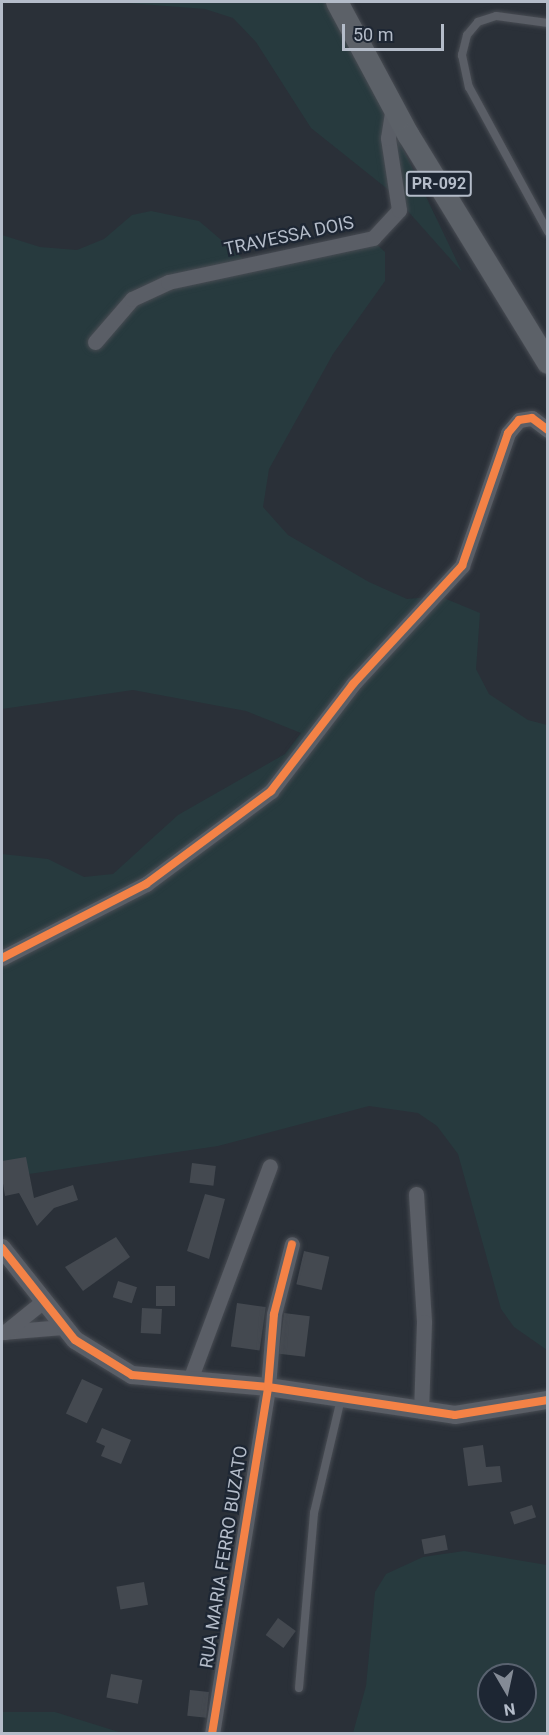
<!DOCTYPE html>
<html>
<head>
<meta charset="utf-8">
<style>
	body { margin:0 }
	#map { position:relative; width:549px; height:1735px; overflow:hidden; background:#2a3038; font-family:Roboto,sans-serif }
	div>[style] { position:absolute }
	.green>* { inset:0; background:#273a3e }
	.building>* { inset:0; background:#444950; transform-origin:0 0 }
	.roads { filter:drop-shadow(0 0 2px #484c53) drop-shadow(0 0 2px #484c53) }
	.service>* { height:8px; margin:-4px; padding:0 4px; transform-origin:4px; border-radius:4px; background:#5a5e66 }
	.minor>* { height:15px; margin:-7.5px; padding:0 7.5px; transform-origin:7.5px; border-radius:7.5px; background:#5a5e66 }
	.tertiary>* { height:18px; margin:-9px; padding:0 9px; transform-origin:9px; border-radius:9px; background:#5a5e66 }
	.primary>* { height:22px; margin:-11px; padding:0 11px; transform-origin:11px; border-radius:11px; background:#5c6168 }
	.cycleway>* { height:8px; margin:-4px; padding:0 4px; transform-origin:4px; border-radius:4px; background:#f48246 }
	span { translate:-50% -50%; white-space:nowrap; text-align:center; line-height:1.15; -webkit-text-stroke:4.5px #1d2633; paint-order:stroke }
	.shield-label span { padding:2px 4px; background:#1d2633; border:2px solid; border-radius:4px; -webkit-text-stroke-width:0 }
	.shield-label { font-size:16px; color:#b4bcc9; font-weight:700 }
	.street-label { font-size:18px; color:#b4bcc9 }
	.frame { position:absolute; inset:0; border:3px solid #b4bcc9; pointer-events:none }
	.north { position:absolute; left:477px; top:1663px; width:60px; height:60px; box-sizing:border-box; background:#1d2633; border:2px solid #59626f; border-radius:50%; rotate:171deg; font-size:16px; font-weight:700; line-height:24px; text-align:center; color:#b4bcc9 }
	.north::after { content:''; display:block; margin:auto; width:21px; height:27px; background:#848b96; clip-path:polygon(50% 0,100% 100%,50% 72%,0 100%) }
	.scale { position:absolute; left:342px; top:24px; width:102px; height:27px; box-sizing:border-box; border:3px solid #b4bcc9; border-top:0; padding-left:8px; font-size:18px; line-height:21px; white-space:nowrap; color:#b4bcc9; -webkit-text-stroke:4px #1d2633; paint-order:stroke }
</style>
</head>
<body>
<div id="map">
	<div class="green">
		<i style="clip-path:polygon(114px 2px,333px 2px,462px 272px,390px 191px,311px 128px,256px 42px,233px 18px,205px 9px)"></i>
		<i style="clip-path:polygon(151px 211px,199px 221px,247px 262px,375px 243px,385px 252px,385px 281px,333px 354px,269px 469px,263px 507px,288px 535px,369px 582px,407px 599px,439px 596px,480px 613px,476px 669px,489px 694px,528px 720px,547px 725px,547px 1350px,514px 1327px,501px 1309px,458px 1154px,437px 1126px,418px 1113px,369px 1106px,218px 1146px,2px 1178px,2px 854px,48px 859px,84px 877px,113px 874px,178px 815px,285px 754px,301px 733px,246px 711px,133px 690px,2px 709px,2px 235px,40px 247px,77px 250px,104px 239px,132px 215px)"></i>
		<i style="clip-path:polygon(evenodd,464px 1551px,547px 1565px,547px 1733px,353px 1733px,366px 1686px,375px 1592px,386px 1574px,423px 1557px,464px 1551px,489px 1675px,525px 1675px,525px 1711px,489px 1711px,489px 1675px)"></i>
		<i style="clip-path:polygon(2px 1712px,55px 1712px,122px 1733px,2px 1733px)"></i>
	</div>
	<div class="building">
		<i style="clip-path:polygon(26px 1157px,34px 1198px,73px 1185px,78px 1200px,54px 1208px,37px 1226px,19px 1193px,5px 1196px,2px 1177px,2px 1161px)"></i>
		<i style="left:192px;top:1163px;width:24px;height:20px;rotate:7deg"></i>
		<i style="clip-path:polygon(205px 1194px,225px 1199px,209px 1259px,187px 1251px)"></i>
		<i style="clip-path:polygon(116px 1237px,130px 1257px,83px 1291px,65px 1267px)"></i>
		<i style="left:304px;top:1251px;width:26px;height:34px;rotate:13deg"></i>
		<i style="left:118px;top:1281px;width:20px;height:17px;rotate:18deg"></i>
		<i style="left:156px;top:1286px;width:19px;height:20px"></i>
		<i style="left:237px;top:1303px;width:29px;height:44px;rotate:8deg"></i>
		<i style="left:142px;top:1308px;width:20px;height:25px;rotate:3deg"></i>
		<i style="left:284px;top:1313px;width:26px;height:41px;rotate:7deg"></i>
		<i style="left:82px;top:1379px;width:23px;height:38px;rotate:25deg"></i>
		<i style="clip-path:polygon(102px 1428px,131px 1440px,121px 1464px,101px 1456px,105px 1446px,96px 1442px)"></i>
		<i style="clip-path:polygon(483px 1445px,486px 1467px,500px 1466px,502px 1482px,468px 1486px,463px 1448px)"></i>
		<i style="left:532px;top:1505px;width:13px;height:23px;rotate:72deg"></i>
		<i style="left:445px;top:1535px;width:15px;height:24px;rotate:79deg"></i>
		<i style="left:144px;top:1582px;width:23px;height:28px;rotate:80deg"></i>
		<i style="left:278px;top:1618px;width:22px;height:21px;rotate:36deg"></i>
		<i style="left:111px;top:1674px;width:32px;height:24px;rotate:11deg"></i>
		<i style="left:190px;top:1690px;width:19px;height:26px;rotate:6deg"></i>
	</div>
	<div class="roads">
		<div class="service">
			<i style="left:548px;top:23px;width:52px;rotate:-172.3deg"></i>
			<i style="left:496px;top:16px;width:19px;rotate:162deg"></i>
			<i style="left:478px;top:22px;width:17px;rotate:130deg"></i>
			<i style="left:467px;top:35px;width:21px;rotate:104deg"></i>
			<i style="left:462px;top:55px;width:33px;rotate:78deg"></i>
			<i style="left:469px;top:87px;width:165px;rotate:61.4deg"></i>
			<i style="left:299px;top:1688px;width:176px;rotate:-85.1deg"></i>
			<i style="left:314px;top:1513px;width:117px;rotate:-76.7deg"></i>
		</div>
		<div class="minor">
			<i style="left:95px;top:342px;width:57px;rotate:-49.3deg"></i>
			<i style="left:132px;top:299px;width:40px;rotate:-25deg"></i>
			<i style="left:168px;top:282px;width:210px;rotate:-12.1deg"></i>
			<i style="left:373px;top:238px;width:38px;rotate:-47deg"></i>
			<i style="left:399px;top:210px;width:73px;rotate:-98.7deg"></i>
			<i style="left:388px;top:138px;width:32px;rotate:-81deg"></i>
			<i style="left:2px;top:958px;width:162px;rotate:-27.2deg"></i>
			<i style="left:146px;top:884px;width:156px;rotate:-36.6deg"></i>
			<i style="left:271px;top:791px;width:135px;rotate:-52.5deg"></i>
			<i style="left:353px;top:684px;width:161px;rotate:-47.3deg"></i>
			<i style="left:462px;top:566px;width:141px;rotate:-70.9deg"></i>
			<i style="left:508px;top:433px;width:17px;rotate:-50deg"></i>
			<i style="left:519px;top:420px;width:13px;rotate:-9deg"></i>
			<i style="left:532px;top:418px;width:20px;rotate:37deg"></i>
			<i style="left:416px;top:1194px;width:128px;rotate:86.4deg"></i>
			<i style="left:424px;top:1322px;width:89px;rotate:91.9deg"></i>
			<i style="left:2px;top:1332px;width:61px;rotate:-4.7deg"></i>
			<i style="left:5px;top:1332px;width:46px;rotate:-38.9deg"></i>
			<i style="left:191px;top:1377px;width:225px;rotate:-69.5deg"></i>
			<i style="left:212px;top:1734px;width:351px;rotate:-80.8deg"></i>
			<i style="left:268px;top:1387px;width:73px;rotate:-85.3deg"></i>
			<i style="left:274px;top:1314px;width:72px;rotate:-75.6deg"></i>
		</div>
		<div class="tertiary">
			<i style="left:2px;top:1248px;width:117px;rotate:51.6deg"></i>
			<i style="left:75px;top:1340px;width:67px;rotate:31.6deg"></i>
			<i style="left:132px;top:1375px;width:137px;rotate:5deg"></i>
			<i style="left:268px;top:1387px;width:189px;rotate:8.5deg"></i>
			<i style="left:455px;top:1415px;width:94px;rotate:-9.2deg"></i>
		</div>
		<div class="primary">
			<i style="left:337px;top:2px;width:152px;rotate:61.8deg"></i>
			<i style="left:409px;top:136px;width:266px;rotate:58.5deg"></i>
		</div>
	</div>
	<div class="cycleway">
		<i style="left:2px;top:958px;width:162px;rotate:-27.2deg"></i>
		<i style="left:146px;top:884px;width:156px;rotate:-36.6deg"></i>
		<i style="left:271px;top:791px;width:135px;rotate:-52.5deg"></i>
		<i style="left:353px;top:684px;width:161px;rotate:-47.3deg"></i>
		<i style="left:462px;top:566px;width:141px;rotate:-70.9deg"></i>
		<i style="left:508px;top:433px;width:17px;rotate:-50deg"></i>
		<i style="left:519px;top:420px;width:13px;rotate:-9deg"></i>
		<i style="left:532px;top:418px;width:20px;rotate:37deg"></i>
		<i style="left:2px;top:1248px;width:117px;rotate:51.6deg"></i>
		<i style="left:75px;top:1340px;width:67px;rotate:31.6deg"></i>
		<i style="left:132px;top:1375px;width:137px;rotate:5deg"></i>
		<i style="left:268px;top:1387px;width:189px;rotate:8.5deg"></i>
		<i style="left:455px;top:1415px;width:94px;rotate:-9.2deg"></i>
		<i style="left:212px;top:1734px;width:351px;rotate:-80.8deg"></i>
		<i style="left:268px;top:1387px;width:73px;rotate:-85.3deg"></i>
		<i style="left:274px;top:1314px;width:72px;rotate:-75.6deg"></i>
	</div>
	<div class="shield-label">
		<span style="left:439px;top:184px">PR-092</span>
	</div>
	<div class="street-label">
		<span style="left:289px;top:236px;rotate:-12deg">TRAVESSA DOIS</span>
		<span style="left:224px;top:1557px;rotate:-81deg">RUA MARIA FERRO BUZATO</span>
	</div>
	<div class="frame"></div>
	<div class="north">N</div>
	<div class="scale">50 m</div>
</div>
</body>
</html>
